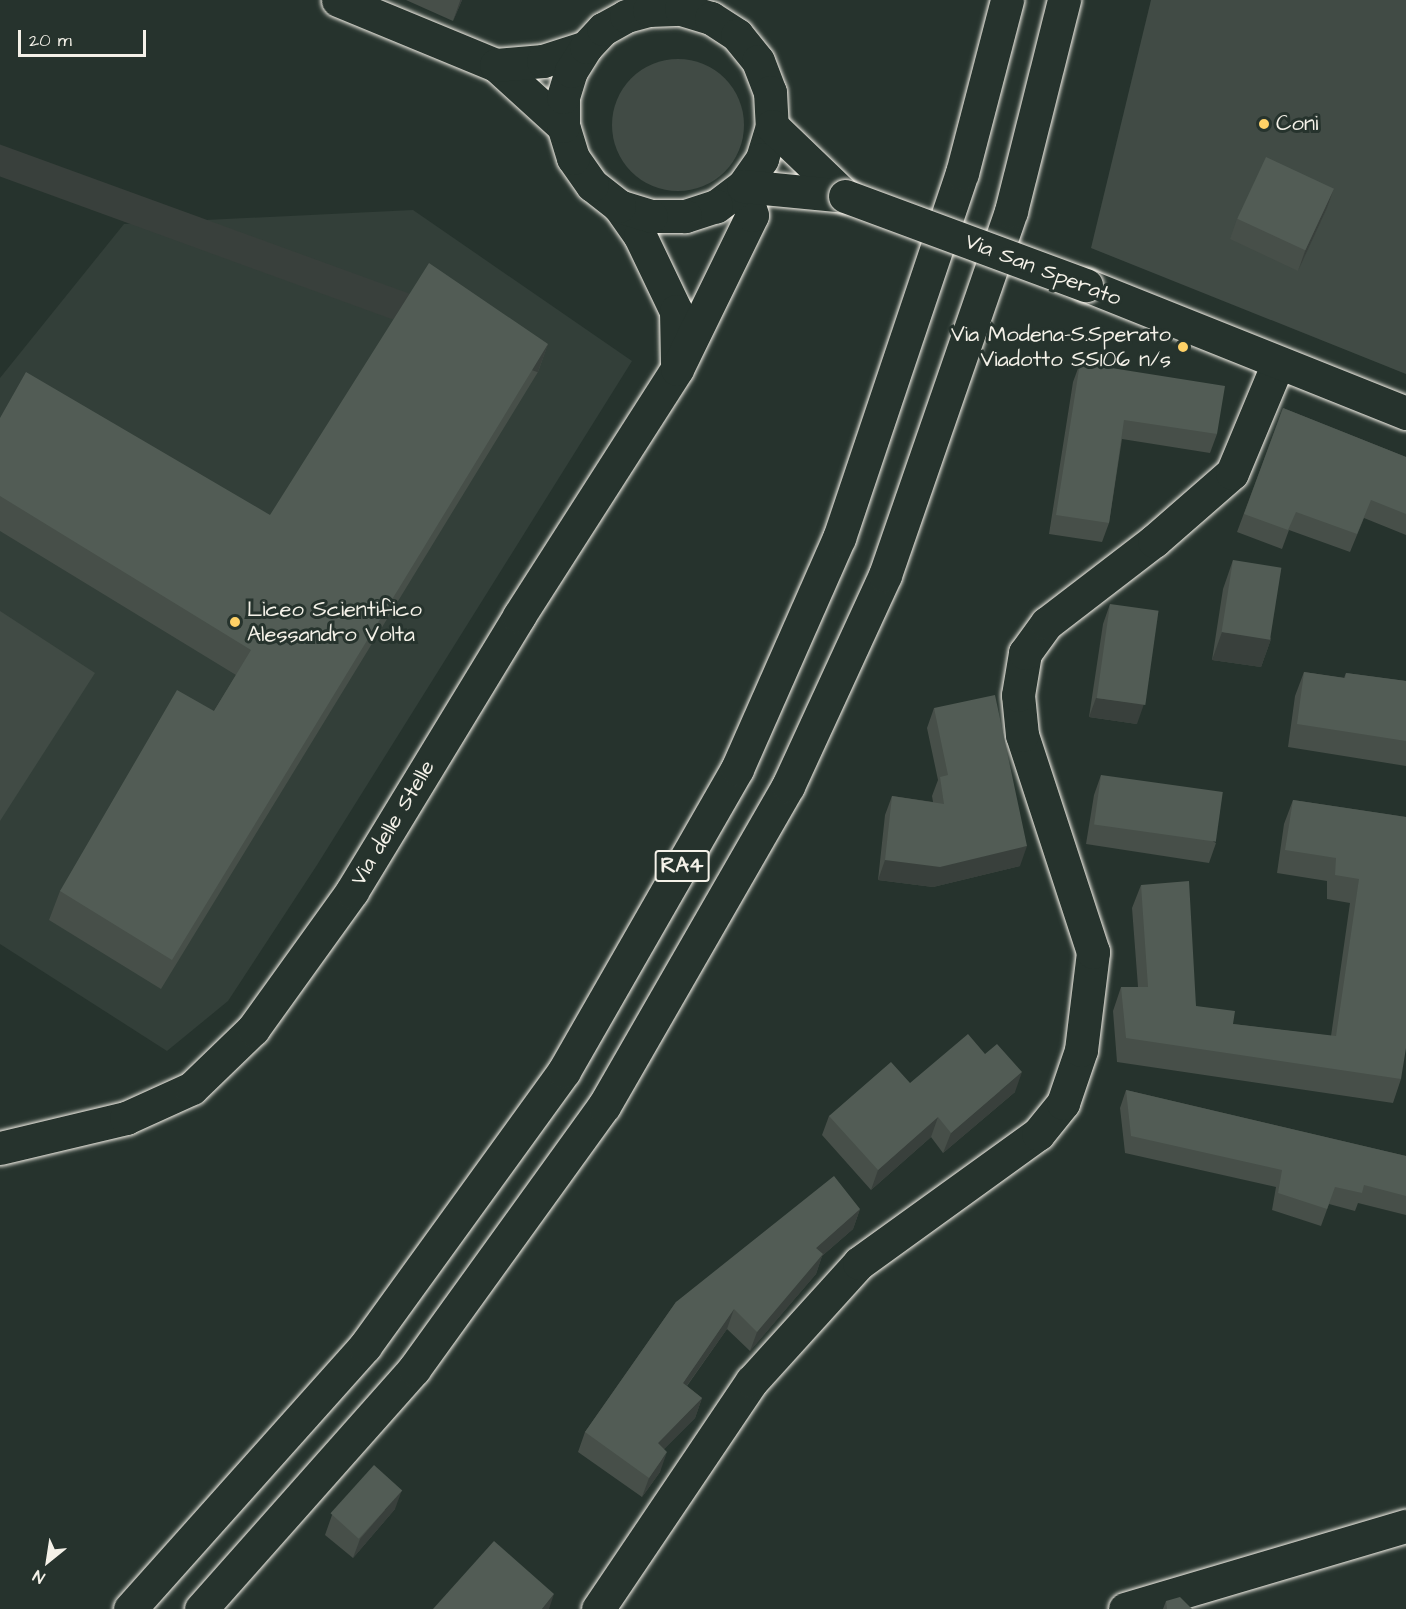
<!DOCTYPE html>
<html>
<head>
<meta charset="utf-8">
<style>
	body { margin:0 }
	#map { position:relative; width:1406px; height:1609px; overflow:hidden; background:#26332d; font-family:"Architects Daughter",sans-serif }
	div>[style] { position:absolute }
	.built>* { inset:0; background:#333f39 }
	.green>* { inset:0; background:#414b45 }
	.round { border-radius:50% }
	.roads { filter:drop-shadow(0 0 2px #f4f1e8) drop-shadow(0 0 2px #f4f1e8) }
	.minor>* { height:33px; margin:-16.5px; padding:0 16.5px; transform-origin:16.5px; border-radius:16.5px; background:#26332d }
	.major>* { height:33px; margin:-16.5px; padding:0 16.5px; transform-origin:16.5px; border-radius:16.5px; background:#26332d }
	.highway>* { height:33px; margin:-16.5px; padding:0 16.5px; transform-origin:16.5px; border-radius:16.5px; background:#26332d }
	.bridges { filter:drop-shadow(0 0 2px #f4f1e8) drop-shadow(0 0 2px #f4f1e8) }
	.major-bridge>* { height:33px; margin:-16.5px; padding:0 16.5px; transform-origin:16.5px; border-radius:16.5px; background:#26332d }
	.wall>* { inset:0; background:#474f49 }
	.shaded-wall>* { inset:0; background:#39403c; transform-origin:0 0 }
	.building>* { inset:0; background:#525c55; transform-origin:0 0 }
	.dots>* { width:16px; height:16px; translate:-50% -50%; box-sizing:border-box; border:3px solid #26332d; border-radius:50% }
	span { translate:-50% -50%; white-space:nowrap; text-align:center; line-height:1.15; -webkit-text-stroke:6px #26332d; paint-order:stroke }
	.shield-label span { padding:2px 4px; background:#26332d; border:2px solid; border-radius:4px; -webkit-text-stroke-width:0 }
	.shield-label { font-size:21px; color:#f4f1e8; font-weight:700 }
	.poi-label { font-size:22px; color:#f4f1e8 }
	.left { translate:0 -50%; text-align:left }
	.right { translate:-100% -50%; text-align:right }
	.street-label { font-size:22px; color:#f4f1e8 }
	.north { position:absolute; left:18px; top:1531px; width:60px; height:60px; -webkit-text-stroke:4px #26332d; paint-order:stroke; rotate:210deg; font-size:16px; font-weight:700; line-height:24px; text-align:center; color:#f4f1e8 }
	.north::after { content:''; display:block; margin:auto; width:21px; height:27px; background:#f4f1e8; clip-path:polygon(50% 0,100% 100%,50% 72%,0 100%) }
	.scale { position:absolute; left:18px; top:30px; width:128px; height:27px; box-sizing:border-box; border:3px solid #f4f1e8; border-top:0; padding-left:8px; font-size:18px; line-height:21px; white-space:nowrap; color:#f4f1e8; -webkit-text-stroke:4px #26332d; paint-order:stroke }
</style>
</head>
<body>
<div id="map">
	<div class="built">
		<i style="clip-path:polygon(413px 210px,632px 361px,317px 865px,228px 1001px,167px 1051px,0 944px,0 378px,124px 224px)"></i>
	</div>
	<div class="green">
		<i style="clip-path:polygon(1151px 0,1406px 0,1406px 374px,1091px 248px)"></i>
		<i class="round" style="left:612px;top:59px;width:132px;height:132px"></i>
		<i style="clip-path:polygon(0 611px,95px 673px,0 821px)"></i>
	</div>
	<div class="roads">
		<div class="minor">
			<i style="left:338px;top:0;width:171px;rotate:22.4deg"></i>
			<i style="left:496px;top:65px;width:91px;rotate:42.3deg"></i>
			<i style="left:496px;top:65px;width:47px;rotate:-4.9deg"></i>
			<i style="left:543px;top:61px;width:45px;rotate:-18deg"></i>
			<i style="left:619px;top:206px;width:37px;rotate:55deg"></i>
			<i style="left:640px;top:236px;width:83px;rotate:64.4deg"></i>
			<i style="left:676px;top:311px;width:53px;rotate:88.9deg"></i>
			<i style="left:0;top:1148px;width:130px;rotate:-13.4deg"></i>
			<i style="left:126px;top:1118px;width:72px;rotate:-24.4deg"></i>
			<i style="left:192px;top:1088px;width:85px;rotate:-44deg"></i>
			<i style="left:253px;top:1029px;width:170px;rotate:-54.3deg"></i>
			<i style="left:352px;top:891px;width:322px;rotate:-58.7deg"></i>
			<i style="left:519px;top:616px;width:293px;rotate:-57.4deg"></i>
			<i style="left:677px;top:369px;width:171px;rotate:-64deg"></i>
			<i style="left:752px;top:215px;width:30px;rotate:-107deg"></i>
			<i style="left:598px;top:1609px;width:275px;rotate:-56deg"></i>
			<i style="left:752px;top:1381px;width:159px;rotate:-47.8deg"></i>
			<i style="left:859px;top:1263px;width:221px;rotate:-35.8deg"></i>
			<i style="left:1038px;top:1134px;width:40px;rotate:-51deg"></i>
			<i style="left:1063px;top:1103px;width:56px;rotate:-71.2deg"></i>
			<i style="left:1081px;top:1050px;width:99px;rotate:-83deg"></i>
			<i style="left:1093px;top:952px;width:228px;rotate:-108.1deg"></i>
			<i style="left:1022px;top:735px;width:40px;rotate:-95.7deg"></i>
			<i style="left:1018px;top:695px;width:43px;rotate:-80.5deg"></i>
			<i style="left:1025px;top:653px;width:37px;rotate:-54deg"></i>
			<i style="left:1047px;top:623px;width:135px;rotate:-37.5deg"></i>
			<i style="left:1154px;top:541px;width:103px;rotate:-41.1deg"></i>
			<i style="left:1232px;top:473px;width:119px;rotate:-67.3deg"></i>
			<i style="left:1125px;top:1609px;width:293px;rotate:-16.5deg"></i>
		</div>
		<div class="major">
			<i style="left:772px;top:126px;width:34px;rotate:107deg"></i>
			<i style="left:762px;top:159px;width:33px;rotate:125deg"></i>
			<i style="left:743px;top:186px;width:34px;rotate:143deg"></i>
			<i style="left:716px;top:206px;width:33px;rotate:162deg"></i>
			<i style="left:685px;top:216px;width:34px;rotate:180deg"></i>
			<i style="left:651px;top:216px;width:34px;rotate:-163deg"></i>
			<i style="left:619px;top:206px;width:34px;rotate:-142deg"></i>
			<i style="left:592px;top:185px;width:33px;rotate:-125deg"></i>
			<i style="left:573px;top:158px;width:34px;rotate:-107deg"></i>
			<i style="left:563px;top:126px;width:29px;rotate:-90deg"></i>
			<i style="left:563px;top:97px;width:27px;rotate:-73deg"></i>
			<i style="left:571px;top:71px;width:28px;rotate:-58deg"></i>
			<i style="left:586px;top:47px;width:25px;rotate:-47deg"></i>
			<i style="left:603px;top:29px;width:26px;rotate:-29deg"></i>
			<i style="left:626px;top:16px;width:24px;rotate:-15deg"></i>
			<i style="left:649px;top:10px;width:32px;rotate:-2deg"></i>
			<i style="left:681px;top:9px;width:31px;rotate:17deg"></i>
			<i style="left:711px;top:18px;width:31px;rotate:33deg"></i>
			<i style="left:737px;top:35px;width:33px;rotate:51deg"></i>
			<i style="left:758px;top:61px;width:33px;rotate:69deg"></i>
			<i style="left:770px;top:92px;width:34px;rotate:87deg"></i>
			<i style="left:772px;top:126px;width:101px;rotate:43.8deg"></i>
			<i style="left:743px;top:186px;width:102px;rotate:5.6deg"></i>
			<i style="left:1086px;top:285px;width:345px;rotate:21.8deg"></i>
		</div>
		<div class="highway">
			<i style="left:130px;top:1609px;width:353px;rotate:-48.2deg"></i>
			<i style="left:365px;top:1346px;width:339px;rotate:-54.1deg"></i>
			<i style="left:564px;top:1071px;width:348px;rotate:-60.2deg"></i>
			<i style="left:737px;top:769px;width:253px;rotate:-66.2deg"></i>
			<i style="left:839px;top:538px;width:385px;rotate:-71.4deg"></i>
			<i style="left:962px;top:173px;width:179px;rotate:-75.4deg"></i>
			<i style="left:201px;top:1609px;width:321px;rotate:-48.4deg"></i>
			<i style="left:414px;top:1369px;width:324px;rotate:-54.2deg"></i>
			<i style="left:604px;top:1106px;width:369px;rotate:-60.1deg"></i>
			<i style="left:788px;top:786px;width:232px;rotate:-65.3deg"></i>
			<i style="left:885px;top:575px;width:385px;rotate:-70.9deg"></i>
			<i style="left:1011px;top:211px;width:218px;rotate:-75.9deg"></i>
		</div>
	</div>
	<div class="bridges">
		<div class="major-bridge">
			<i style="left:845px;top:196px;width:257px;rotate:20.3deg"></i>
		</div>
	</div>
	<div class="wall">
		<i style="clip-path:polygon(406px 0,462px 0,453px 21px)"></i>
		<i style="clip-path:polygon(1334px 188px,1327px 208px,1298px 271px,1230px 239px,1237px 219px)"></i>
		<i style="clip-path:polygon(548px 344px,538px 372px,161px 989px,49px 920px,60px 891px,214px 711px,236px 675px,0 531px,0 418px,270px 515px)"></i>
		<i style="clip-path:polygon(1080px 363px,1217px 434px,1210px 453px,1122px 439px,1109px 523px,1102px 542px,1049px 534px,1073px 382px)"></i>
		<i style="clip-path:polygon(1283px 408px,1406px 457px,1406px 535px,1364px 518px,1350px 552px,1289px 530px,1282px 549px,1237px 532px)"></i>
		<i style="clip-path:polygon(1233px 560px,1271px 639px,1261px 667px,1212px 660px,1223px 589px)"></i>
		<i style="clip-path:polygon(1110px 604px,1137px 724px,1089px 717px,1103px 624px)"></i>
		<i style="clip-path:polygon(1304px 672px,1344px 678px,1346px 673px,1406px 681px,1406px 766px,1288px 747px,1295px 696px)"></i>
		<i style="clip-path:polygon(934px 708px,1020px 866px,933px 887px,878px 880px,885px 815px,892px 796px,933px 802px,932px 796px,938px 780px,927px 728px)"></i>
		<i style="clip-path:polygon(1101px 775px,1216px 843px,1209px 863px,1086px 844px,1094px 795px)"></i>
		<i style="clip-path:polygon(1293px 800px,1406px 817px,1401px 1079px,1393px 1103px,1117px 1062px,1113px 1011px,1121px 987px,1138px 987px,1132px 908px,1141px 885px,1196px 1006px,1233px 1024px,1331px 1036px,1350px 903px,1327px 899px,1327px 881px,1277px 873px,1284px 824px)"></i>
		<i style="clip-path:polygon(910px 1083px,1015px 1092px,943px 1153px,931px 1137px,871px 1190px,822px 1135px,829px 1116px)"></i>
		<i style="clip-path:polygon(1126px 1090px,1406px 1156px,1406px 1215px,1358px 1203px,1355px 1211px,1329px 1204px,1321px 1226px,1272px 1210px,1276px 1187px,1125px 1153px,1120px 1108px)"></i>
		<i style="clip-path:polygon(860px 1209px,853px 1229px,822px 1256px,816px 1274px,750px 1351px,727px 1329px,687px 1386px,702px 1398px,695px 1418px,664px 1449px,660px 1472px,642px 1497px,578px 1452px,585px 1432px,676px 1302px)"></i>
		<i style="clip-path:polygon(395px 1509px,353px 1558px,325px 1535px,332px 1515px)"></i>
		<i style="clip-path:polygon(1166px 1601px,1192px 1609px,1163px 1609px)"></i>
	</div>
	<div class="shaded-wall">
		<i style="clip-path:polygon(460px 0,462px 0,453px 21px,460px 1px)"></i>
		<i style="clip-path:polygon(1334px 188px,1327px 208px,1298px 271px,1305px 251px)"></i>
		<i style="left:548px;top:344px;width:30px;height:722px;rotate:110deg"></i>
		<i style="clip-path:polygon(1222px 632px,1271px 639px,1261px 667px,1212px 660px)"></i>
		<i style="clip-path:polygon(1096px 698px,1144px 704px,1137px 724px,1089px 717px)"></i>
		<i style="clip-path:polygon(1027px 846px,1020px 866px,933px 887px,878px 880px,885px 860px)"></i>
		<i style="clip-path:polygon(1022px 1072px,1015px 1092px,943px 1153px,951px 1133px)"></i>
		<i style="clip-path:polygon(938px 1117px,931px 1137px,871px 1190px,878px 1170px)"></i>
		<i style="clip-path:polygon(860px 1209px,853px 1229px,822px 1256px,816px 1274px,750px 1351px,757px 1332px,816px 1248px)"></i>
		<i style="clip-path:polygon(734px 1309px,727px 1329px,675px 1402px,683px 1383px)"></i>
		<i style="clip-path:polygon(702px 1398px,695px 1418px,650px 1463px,658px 1443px)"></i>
		<i style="clip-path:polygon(667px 1452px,660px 1472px,642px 1497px,649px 1478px)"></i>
		<i style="clip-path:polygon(402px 1490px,395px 1509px,353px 1558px,360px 1539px)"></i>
		<i style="clip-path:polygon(554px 1594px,549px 1609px,542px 1609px)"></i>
	</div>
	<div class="building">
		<i style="left:1266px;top:157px;width:75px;height:68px;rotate:25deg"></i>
		<i style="clip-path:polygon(429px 263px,548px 344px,172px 960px,60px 891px,177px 690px,214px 711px,251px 650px,0 496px,0 418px,26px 372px,270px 515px)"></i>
		<i style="clip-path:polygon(1080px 363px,1225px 386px,1217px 434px,1124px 420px,1109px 523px,1056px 515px)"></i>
		<i style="clip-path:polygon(1283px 408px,1406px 457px,1406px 514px,1371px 500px,1357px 534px,1296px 512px,1288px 530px,1244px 514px)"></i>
		<i style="left:1233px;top:560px;width:49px;height:73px;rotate:9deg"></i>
		<i style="left:1110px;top:604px;width:49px;height:95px;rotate:8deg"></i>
		<i style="clip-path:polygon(1304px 672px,1345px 678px,1346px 673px,1406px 681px,1406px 741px,1297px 724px)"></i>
		<i style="clip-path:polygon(995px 695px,1027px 846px,940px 867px,885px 860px,892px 796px,944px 804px,940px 777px,948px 775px,934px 708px)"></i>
		<i style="left:1101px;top:775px;width:123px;height:50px;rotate:8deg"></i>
		<i style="clip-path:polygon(1293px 800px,1406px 817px,1406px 1048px,1401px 1079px,1126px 1038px,1121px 987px,1148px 987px,1141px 885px,1189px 881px,1196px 1006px,1235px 1011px,1233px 1024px,1336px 1036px,1359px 879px,1335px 875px,1336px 858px,1285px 850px)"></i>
		<i style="clip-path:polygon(968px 1034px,985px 1054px,997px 1044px,1022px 1072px,951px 1133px,938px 1117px,878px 1170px,829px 1116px,891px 1062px,910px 1083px)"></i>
		<i style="clip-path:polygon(1126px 1090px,1406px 1156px,1406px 1196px,1364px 1185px,1362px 1193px,1335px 1187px,1327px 1209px,1278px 1193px,1282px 1170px,1131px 1136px)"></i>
		<i style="clip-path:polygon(834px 1176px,860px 1209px,816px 1248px,823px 1254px,757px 1332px,734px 1309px,683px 1383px,702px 1398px,658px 1443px,667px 1452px,649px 1478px,585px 1432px,676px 1302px)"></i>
		<i style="left:374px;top:1465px;width:38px;height:65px;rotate:42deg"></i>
		<i style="clip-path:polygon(494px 1541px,554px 1594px,542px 1609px,433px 1609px)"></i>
		<i style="clip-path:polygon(1180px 1597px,1192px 1609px,1167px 1609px,1166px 1601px)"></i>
	</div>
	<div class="dots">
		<i style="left:1264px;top:124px;background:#ffd166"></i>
		<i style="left:1183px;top:347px;background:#ffd166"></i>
		<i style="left:235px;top:622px;background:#ffd166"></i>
	</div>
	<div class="shield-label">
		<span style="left:682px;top:866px">RA4</span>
	</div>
	<div class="poi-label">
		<span class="left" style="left:1276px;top:124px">Coni</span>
		<span class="right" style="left:1171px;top:347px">Via Modena-S.Sperato<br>Viadotto SS106 n/s</span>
		<span class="left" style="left:247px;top:622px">Liceo Scientifico<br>Alessandro Volta</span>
	</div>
	<div class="street-label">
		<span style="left:1043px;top:270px;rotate:21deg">Via San Sperato</span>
		<span style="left:393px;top:823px;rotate:-59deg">Via delle Stelle</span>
	</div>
	<div class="north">N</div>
	<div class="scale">20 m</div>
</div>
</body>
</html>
